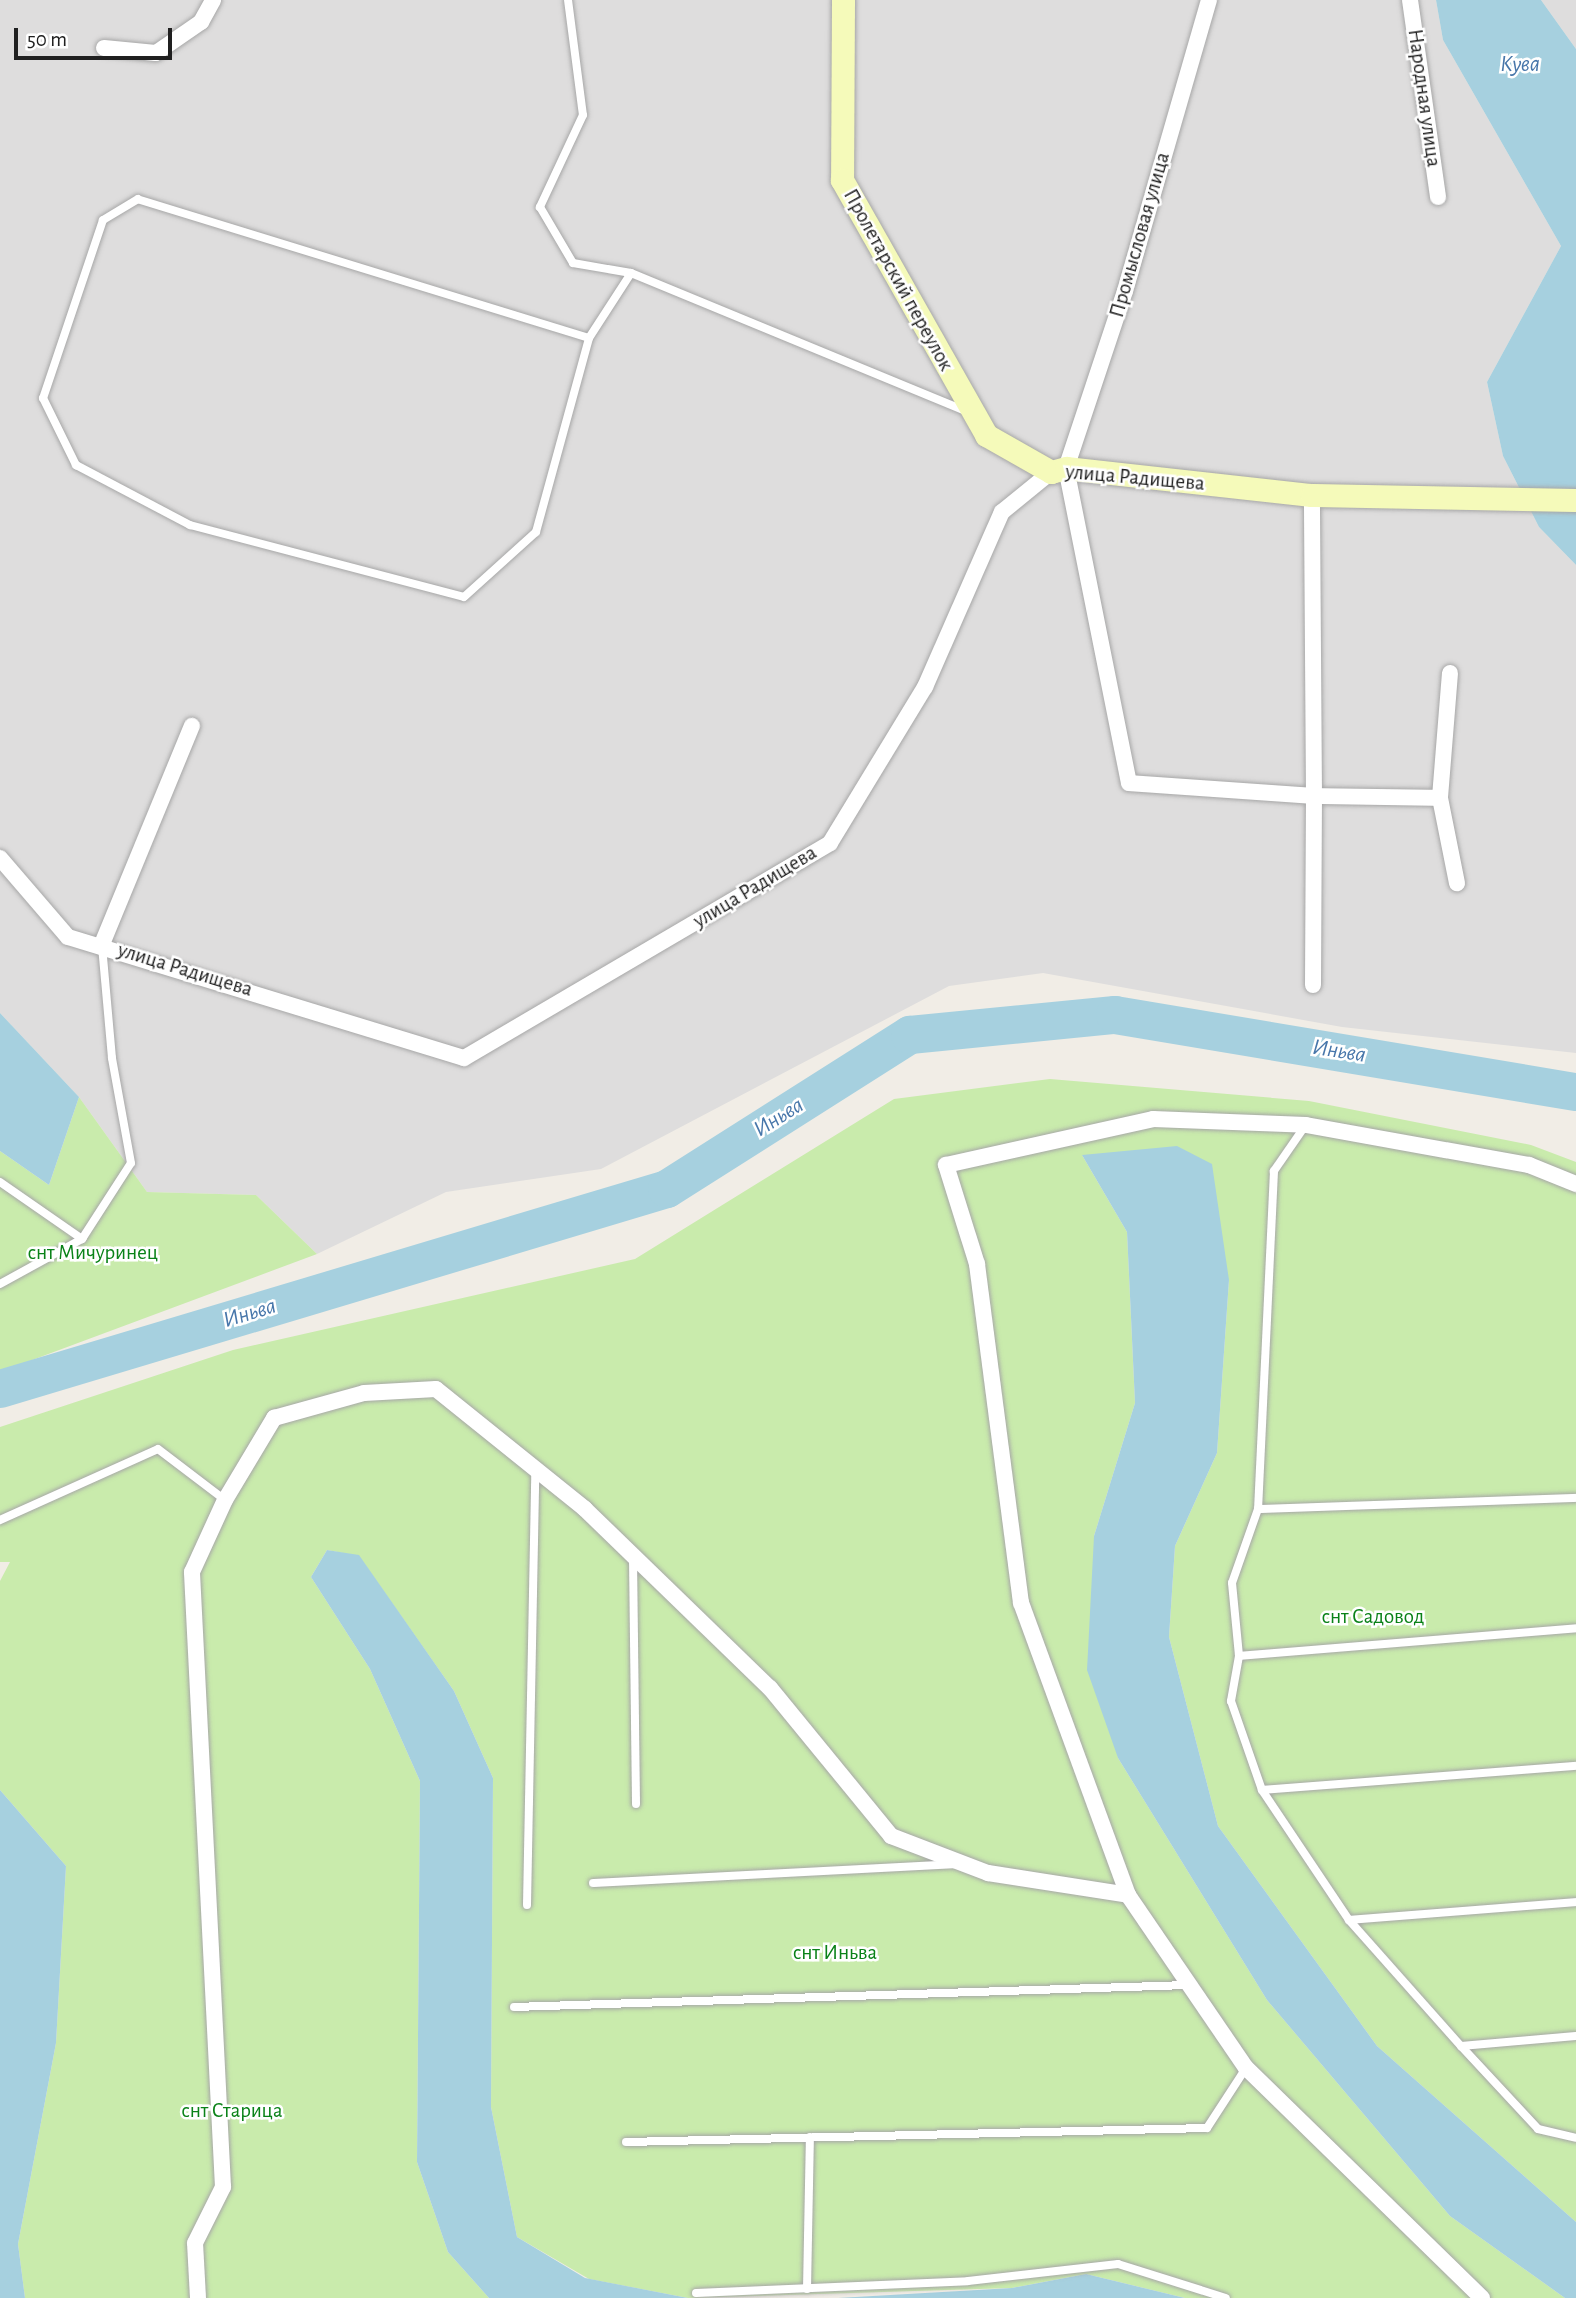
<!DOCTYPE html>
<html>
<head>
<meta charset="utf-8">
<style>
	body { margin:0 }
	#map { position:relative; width:1576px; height:2298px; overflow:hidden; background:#f1ede6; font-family:"Alegreya Sans",sans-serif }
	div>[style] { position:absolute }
	.residential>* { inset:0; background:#dedddd }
	.grass>* { inset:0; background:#c9ebac }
	.water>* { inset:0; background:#a6d0df }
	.river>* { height:38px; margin:-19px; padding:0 19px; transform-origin:19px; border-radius:19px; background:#a6d0df }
	.roads { filter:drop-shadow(0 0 2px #a7a7a7) drop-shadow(0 0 2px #a7a7a7) }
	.lane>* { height:8px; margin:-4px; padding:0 4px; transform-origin:4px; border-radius:4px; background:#fff }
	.street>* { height:16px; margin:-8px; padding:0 8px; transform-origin:8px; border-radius:8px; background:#fff }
	.secondary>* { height:23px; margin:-11.5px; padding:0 11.5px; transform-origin:11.5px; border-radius:11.5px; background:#f5faba }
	span { translate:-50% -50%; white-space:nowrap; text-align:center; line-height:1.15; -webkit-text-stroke:5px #fff; paint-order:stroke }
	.street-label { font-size:21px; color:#202020 }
	.park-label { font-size:21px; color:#0a8218 }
	.water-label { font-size:23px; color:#4776aa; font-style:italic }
	.scale { position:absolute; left:14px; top:28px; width:158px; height:32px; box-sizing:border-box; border:4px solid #202020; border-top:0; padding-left:9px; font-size:21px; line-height:24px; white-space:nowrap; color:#202020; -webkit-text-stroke:5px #fff; paint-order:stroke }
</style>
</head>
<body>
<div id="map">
	<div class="residential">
		<i style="clip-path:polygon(0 0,1436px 0,1443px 40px,1561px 246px,1487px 382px,1503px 456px,1539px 527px,1576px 565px,1576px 1053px,1342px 1027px,1043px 973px,949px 986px,601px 1169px,446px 1192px,317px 1254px,256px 1195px,147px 1192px,79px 1097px,0 1013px)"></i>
		<i style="clip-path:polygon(1541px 0,1576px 0,1576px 49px)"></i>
	</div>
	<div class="grass">
		<i style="clip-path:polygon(1050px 1079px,1309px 1101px,1531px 1145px,1576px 1162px,1576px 2222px,1377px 2046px,1218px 1826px,1169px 1637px,1175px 1546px,1217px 1453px,1229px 1280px,1082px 1155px,1127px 1232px,1135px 1403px,1094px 1536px,1118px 1758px,1267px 2000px,1450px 2216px,1565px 2298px,1185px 2298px,1086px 2274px,1012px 2288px,688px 2298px,589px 2279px,517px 2237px,491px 2107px,493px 1778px,454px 1691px,359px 1556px,327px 1550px,311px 1577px,370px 1669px,420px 1781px,417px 2162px,448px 2252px,489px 2298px,25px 2298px,18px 2244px,56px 2043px,66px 1866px,0 1790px,0 1581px,10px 1562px,0 1562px,0 1427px,233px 1350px,635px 1259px,894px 1099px)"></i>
		<i style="clip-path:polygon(79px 1097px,147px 1192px,256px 1195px,317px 1254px,0 1372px,0 1151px,49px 1185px)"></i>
	</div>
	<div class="water">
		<i style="clip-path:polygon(1436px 0,1541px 0,1576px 49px,1576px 565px,1539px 527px,1503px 456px,1487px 382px,1561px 246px,1443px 40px)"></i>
		<i style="clip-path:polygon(0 1013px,79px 1097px,49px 1185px,0 1151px)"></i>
		<i style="clip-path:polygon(1177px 1146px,1212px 1164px,1229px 1280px,1217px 1453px,1175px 1546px,1169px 1637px,1218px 1826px,1377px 2046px,1576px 2222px,1576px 2298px,1565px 2298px,1450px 2216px,1267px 2000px,1118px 1758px,1087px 1670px,1094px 1536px,1135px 1403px,1127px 1232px,1082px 1155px)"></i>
		<i style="clip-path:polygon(327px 1550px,359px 1555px,454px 1691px,493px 1778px,491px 2107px,517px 2237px,585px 2278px,688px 2298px,489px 2298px,448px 2252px,417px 2162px,420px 1781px,370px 1669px,311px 1577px)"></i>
		<i style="clip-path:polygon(0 1790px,66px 1866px,56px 2043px,18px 2244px,25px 2298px,0 2298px)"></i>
		<i style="clip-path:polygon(1086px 2274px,1185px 2298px,838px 2298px,1012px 2288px)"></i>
	</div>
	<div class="river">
		<i style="left:0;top:1389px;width:696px;rotate:-16.69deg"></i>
		<i style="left:667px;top:1189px;width:288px;rotate:-32.4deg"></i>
		<i style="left:910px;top:1035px;width:206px;rotate:-5.6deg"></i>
		<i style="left:1115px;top:1015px;width:467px;rotate:9.5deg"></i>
	</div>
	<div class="roads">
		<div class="lane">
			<i style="left:568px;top:0;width:116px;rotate:82.6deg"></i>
			<i style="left:583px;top:115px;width:102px;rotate:115.1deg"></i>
			<i style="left:540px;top:207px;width:65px;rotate:59.5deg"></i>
			<i style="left:573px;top:263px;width:59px;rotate:9.8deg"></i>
			<i style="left:589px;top:338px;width:472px;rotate:-162.9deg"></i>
			<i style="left:138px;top:199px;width:41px;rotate:149deg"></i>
			<i style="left:103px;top:220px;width:188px;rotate:108.6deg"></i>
			<i style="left:43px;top:398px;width:75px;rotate:63.8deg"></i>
			<i style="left:76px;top:465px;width:129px;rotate:27.8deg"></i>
			<i style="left:190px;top:525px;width:283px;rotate:14.7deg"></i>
			<i style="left:464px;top:597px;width:97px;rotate:-42.1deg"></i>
			<i style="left:536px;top:532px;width:201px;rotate:-74.7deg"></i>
			<i style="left:589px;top:338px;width:77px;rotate:-57.1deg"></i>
			<i style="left:631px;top:273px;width:362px;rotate:22.4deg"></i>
			<i style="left:1305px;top:1126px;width:55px;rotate:124.6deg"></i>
			<i style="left:1274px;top:1171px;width:338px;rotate:92.7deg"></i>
			<i style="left:1258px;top:1509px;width:318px;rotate:-2deg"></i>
			<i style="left:0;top:1182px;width:100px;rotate:34.8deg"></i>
			<i style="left:0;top:1284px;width:94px;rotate:-28.8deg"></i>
			<i style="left:82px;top:1239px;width:90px;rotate:-57.2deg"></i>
			<i style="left:131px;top:1163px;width:107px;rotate:-100.3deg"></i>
			<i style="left:112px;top:1058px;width:111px;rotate:-95.1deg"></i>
			<i style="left:1258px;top:1509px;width:78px;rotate:109.4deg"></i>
			<i style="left:1232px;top:1583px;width:73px;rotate:84.5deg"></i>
			<i style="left:1239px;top:1656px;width:338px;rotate:-4.7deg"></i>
			<i style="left:0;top:1520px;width:173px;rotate:-24.2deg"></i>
			<i style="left:158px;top:1449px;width:84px;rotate:37.3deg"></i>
			<i style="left:633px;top:1558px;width:246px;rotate:89.3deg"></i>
			<i style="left:1239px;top:1656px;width:46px;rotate:100.1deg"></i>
			<i style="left:1231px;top:1701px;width:94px;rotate:70.8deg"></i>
			<i style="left:1262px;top:1790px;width:315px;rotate:-4.4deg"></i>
			<i style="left:1262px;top:1790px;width:156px;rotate:56.2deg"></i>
			<i style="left:1349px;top:1920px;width:228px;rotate:-4.5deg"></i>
			<i style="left:593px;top:1883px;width:361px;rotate:-3deg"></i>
			<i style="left:527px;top:1905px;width:435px;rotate:-88.9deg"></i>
			<i style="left:1349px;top:1920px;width:169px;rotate:48.4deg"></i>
			<i style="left:1461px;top:2046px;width:115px;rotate:-5deg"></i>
			<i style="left:514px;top:2007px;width:675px;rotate:-1.87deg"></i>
			<i style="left:1461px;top:2046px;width:113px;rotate:47.1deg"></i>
			<i style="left:1538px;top:2129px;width:39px;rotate:13deg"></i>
			<i style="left:626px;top:2142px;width:581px;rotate:-1.38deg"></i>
			<i style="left:1207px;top:2128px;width:72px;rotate:-57deg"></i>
			<i style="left:807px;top:2289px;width:152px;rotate:-88.9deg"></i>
			<i style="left:696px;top:2293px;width:272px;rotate:-2.5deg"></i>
			<i style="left:968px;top:2281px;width:151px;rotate:-6.5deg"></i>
			<i style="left:1118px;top:2264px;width:113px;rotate:17.5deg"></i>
		</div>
		<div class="street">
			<i style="left:1209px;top:0;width:303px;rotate:106.1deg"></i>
			<i style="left:1125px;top:291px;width:187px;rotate:108.4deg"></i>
			<i style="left:1066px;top:468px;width:321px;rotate:78.7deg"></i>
			<i style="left:1129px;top:783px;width:185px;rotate:4deg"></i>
			<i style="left:1314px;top:796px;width:301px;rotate:-90.4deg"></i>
			<i style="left:1410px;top:0;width:199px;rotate:81.9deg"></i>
			<i style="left:104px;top:48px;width:52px;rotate:5.5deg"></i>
			<i style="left:156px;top:53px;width:55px;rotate:-34.6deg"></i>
			<i style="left:201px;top:22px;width:25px;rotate:-61deg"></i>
			<i style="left:1450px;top:673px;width:125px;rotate:94.6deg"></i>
			<i style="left:1440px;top:798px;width:87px;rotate:78.7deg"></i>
			<i style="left:0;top:858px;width:104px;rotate:49.3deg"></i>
			<i style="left:68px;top:937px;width:414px;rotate:17deg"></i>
			<i style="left:464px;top:1058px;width:424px;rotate:-30.4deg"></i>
			<i style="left:830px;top:843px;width:183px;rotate:-58.7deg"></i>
			<i style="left:925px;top:687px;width:191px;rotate:-66.3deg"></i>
			<i style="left:1002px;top:512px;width:63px;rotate:-39.2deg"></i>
			<i style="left:102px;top:944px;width:236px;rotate:-67.6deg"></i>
			<i style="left:1313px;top:985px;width:189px;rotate:-89.7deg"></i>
			<i style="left:1314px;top:796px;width:126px;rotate:0.9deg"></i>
			<i style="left:198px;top:2298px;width:55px;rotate:-93.1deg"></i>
			<i style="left:195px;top:2243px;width:63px;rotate:-63.4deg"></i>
			<i style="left:223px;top:2187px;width:616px;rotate:-92.89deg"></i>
			<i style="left:192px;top:1572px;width:79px;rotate:-65.4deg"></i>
			<i style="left:225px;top:1500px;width:96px;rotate:-59.1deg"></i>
			<i style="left:274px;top:1418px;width:93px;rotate:-15.5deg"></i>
			<i style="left:364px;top:1393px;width:72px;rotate:-3.2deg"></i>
			<i style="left:436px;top:1389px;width:191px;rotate:38.8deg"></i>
			<i style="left:585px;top:1509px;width:257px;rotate:44.1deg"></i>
			<i style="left:770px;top:1688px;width:191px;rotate:50.7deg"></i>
			<i style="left:891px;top:1836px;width:104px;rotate:20.9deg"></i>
			<i style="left:988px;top:1873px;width:142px;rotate:8.9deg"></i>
			<i style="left:1482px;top:2298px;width:330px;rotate:-135.7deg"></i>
			<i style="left:1246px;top:2068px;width:209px;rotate:-124.3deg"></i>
			<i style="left:1128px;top:1895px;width:311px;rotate:-110.1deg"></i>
			<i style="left:1021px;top:1603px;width:342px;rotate:-97.4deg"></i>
			<i style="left:977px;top:1264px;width:104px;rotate:-107.4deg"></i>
			<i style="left:946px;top:1165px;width:212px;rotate:-12.5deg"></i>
			<i style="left:1153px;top:1119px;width:153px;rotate:2.2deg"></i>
			<i style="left:1306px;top:1125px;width:227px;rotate:10.2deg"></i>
			<i style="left:1529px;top:1165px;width:51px;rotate:22deg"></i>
		</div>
		<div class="secondary">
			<i style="left:843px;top:0;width:180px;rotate:90.3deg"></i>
			<i style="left:842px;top:180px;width:293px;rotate:60.5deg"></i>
			<i style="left:986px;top:435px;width:75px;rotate:29.6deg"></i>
			<i style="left:1051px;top:472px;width:16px;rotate:-15deg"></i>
			<i style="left:1066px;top:468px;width:247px;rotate:6.3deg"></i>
			<i style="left:1312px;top:495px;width:264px;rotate:1.1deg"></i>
		</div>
	</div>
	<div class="street-label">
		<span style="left:1424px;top:98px;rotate:82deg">Народная улица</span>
		<span style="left:1140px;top:235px;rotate:-74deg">Промысловая улица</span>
		<span style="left:898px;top:280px;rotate:61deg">Пролетарский переулок</span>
		<span style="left:1135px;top:478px;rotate:5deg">улица Радищева</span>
		<span style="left:755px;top:887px;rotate:-31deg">улица Радищева</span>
		<span style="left:185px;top:970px;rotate:17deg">улица Радищева</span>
	</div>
	<div class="park-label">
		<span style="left:93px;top:1253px">снт Мичуринец</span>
		<span style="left:1373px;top:1617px">снт Садовод</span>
		<span style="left:835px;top:1953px">снт Иньва</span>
		<span style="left:232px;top:2111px">снт Старица</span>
	</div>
	<div class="water-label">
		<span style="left:1520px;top:65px">Кува</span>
		<span style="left:1339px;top:1052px;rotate:9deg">Иньва</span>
		<span style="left:779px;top:1118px;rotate:-32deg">Иньва</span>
		<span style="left:250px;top:1314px;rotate:-17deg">Иньва</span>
	</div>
	<div class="scale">50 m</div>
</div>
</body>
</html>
